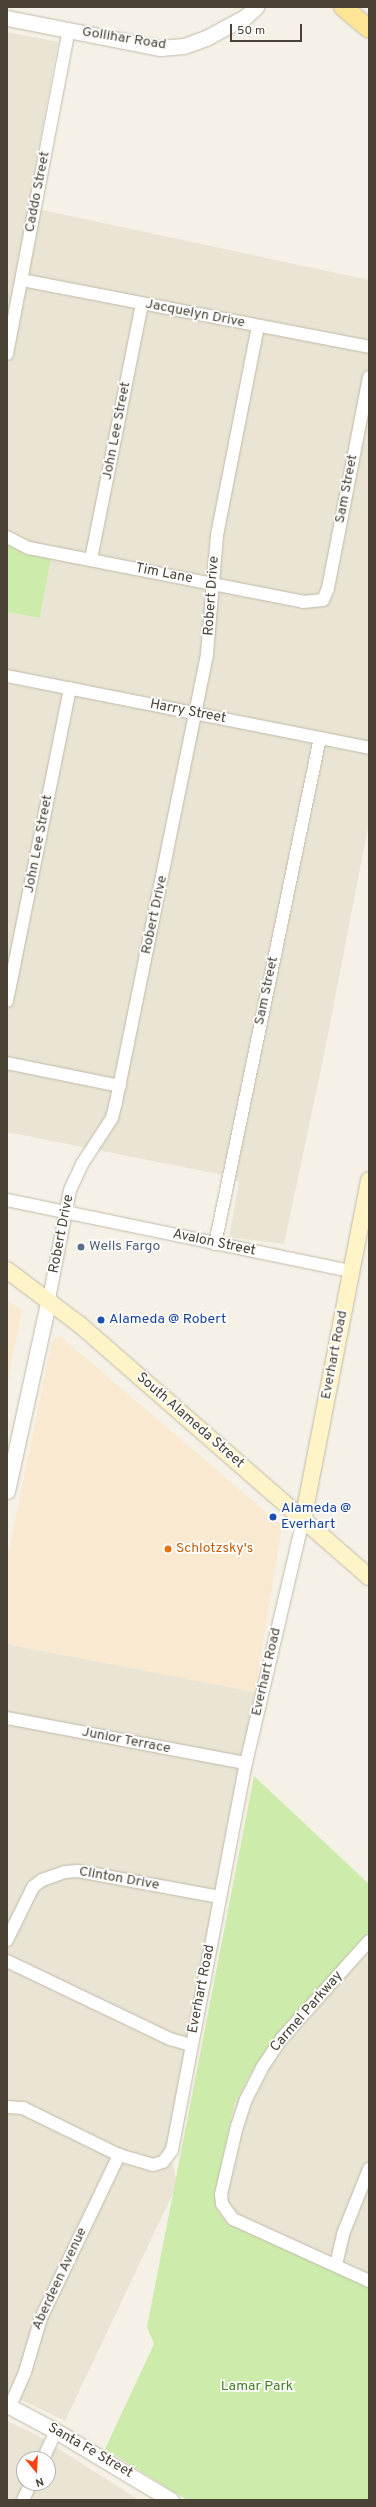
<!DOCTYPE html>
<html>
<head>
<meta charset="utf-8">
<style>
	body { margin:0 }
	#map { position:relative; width:376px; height:2507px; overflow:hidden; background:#f5f1e7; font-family:Overpass,sans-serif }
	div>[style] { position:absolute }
	.residential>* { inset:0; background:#e9e4d4 }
	.commercial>* { inset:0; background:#f8e9d0 }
	.green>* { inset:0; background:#cdecac }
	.roads { filter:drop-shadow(0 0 1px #c1baa9) drop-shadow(0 0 1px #c1baa9) }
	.minor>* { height:12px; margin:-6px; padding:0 6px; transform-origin:6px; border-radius:6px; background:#fff }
	.tertiary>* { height:15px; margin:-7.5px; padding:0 7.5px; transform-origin:7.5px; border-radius:7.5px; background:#fff }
	.secondary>* { height:16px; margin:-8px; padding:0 8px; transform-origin:8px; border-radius:8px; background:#fff4c7 }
	.primary>* { height:18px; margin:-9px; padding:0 9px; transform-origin:9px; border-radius:9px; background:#ffe696 }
	.dots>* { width:11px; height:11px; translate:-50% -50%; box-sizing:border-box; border:2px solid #fff; border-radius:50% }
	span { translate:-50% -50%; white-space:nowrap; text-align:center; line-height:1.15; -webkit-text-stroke:3.5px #fff; paint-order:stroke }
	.street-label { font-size:14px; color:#494235 }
	.service-label { font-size:14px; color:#4e5e75 }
	.left { translate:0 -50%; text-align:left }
	.transit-label { font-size:14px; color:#164399 }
	.food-label { font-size:14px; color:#c56008 }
	.park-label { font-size:14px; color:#428023 }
	.frame { position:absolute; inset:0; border:8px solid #494235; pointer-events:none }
	.north { position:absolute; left:16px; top:2451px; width:40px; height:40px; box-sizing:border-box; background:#fff; border:1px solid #b6b3ae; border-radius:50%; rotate:162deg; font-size:11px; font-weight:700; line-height:16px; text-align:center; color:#494235 }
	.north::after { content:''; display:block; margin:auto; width:14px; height:18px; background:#ff4214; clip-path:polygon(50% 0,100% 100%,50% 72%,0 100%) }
	.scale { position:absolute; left:230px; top:24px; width:72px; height:18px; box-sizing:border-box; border:2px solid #494235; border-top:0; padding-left:5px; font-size:12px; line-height:14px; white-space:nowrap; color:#494235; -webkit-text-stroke:3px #fff; paint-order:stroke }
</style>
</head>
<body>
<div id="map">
	<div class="residential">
		<i style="clip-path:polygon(7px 32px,58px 42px,28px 207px,369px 280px,369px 822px,324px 1055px,284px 1244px,229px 1237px,239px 1182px,218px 1174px,7px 1132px,7px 612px,40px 618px,51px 558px,25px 554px,7px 545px)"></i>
		<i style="clip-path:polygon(7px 1644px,255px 1692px,168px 2142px,176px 2179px,174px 2191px,65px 2421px,7px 2393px)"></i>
		<i style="clip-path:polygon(369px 1932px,369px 2286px,228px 2224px,217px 2210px,215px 2195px,234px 2105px,250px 2074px,269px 2046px)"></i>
		<i style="clip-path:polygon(evenodd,7px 2421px,37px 2435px,139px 2500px,7px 2500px,7px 2421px,24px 2459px,48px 2459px,48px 2483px,24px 2483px,24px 2459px)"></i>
	</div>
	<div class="commercial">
		<i style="clip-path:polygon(7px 1300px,22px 1310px,7px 1386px)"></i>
		<i style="clip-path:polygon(60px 1336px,282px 1526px,255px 1692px,7px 1644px,7px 1559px,52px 1341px)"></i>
	</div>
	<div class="green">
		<i style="clip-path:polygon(7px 545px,25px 554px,51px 558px,40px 618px,7px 612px)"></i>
		<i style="clip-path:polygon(254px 1776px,369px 1884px,369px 1932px,269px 2046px,250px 2074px,234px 2105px,215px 2195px,217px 2210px,228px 2224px,369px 2286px,369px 2500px,187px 2500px,105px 2449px,154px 2344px,147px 2327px)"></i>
	</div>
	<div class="roads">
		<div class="minor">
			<i style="left:22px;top:280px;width:353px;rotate:10.9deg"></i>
			<i style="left:7px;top:354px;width:330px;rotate:-79.2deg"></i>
			<i style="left:7px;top:537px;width:25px;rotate:27deg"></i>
			<i style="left:29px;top:548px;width:279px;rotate:11.1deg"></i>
			<i style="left:303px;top:602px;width:20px;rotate:-6deg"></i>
			<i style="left:323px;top:600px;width:13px;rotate:-67deg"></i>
			<i style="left:328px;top:588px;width:215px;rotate:-79deg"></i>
			<i style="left:91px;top:559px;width:260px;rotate:-78.7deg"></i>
			<i style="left:7px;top:676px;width:369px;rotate:11.2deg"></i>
			<i style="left:7px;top:1001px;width:319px;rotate:-78.6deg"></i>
			<i style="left:7px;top:1063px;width:115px;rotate:11.5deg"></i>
			<i style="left:7px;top:1200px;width:351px;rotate:11.7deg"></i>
			<i style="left:215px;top:1244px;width:517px;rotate:-78.28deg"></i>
			<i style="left:49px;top:1299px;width:111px;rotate:-79.1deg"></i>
			<i style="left:70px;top:1190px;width:29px;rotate:-65deg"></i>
			<i style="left:82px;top:1164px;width:55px;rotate:-56.9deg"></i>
			<i style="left:112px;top:1118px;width:16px;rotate:-76deg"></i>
			<i style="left:116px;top:1102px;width:457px;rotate:-78.5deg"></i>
			<i style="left:207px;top:654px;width:119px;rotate:-85.2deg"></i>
			<i style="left:217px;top:535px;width:213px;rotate:-78.9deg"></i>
			<i style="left:7px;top:1718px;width:243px;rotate:10.7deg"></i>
			<i style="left:7px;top:1940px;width:59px;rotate:-63.9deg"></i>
			<i style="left:33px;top:1887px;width:11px;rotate:-38deg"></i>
			<i style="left:42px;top:1880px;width:24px;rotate:-19deg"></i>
			<i style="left:65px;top:1872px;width:13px;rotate:-4deg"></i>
			<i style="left:78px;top:1871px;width:144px;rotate:10.4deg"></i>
			<i style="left:369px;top:1941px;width:130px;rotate:131.9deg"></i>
			<i style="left:282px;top:2038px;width:36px;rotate:124deg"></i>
			<i style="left:262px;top:2068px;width:35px;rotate:117deg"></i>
			<i style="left:246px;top:2099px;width:28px;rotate:108deg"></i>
			<i style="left:237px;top:2126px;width:70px;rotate:103.2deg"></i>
			<i style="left:221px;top:2194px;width:10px;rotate:84deg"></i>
			<i style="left:222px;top:2204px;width:19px;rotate:54deg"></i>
			<i style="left:233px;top:2219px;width:149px;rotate:24.5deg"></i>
			<i style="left:7px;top:1961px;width:181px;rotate:25.6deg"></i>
			<i style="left:170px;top:2039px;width:22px;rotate:16deg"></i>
			<i style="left:7px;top:2107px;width:16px;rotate:4deg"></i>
			<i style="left:23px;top:2108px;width:107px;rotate:26.1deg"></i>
			<i style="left:119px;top:2155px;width:35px;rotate:16deg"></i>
			<i style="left:153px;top:2165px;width:10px;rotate:-17deg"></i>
			<i style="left:163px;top:2162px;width:15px;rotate:-53deg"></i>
			<i style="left:172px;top:2150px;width:394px;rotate:-79.2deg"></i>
			<i style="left:246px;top:1763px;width:250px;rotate:-76.8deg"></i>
			<i style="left:336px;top:2265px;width:32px;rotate:-77deg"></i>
			<i style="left:343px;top:2234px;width:70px;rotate:-68.2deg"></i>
			<i style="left:10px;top:2406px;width:37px;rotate:-66deg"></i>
			<i style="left:25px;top:2372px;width:56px;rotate:-73.5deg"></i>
			<i style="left:41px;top:2318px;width:181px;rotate:-64.4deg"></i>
			<i style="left:43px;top:2459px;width:31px;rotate:-65deg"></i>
			<i style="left:23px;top:2500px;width:19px;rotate:-65deg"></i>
		</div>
		<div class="tertiary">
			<i style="left:7px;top:18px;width:156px;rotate:11.1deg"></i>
			<i style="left:160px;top:48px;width:24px;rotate:-5deg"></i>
			<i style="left:184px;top:46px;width:23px;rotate:-20deg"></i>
			<i style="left:206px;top:38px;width:44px;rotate:-28.3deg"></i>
			<i style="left:245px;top:17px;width:15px;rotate:-42deg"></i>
			<i style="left:7px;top:1491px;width:197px;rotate:-77.7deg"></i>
			<i style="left:7px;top:2405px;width:55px;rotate:28deg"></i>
			<i style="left:56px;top:2431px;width:134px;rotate:31deg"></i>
		</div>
		<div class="secondary">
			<i style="left:7px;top:1270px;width:90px;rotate:36.9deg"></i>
			<i style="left:79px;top:1324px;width:385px;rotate:41.1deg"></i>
			<i style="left:303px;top:1520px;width:346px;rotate:-79deg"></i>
		</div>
		<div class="primary">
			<i style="left:343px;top:7px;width:34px;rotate:40deg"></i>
		</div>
	</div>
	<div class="dots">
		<i style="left:81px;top:1247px;background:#5c6f8a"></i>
		<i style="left:101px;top:1320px;background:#1a4fb4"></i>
		<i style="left:273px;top:1517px;background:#1a4fb4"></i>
		<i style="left:168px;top:1549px;background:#e8710a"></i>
	</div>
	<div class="street-label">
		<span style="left:124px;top:39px;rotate:9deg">Gollihar Road</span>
		<span style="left:38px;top:192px;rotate:-79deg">Caddo Street</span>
		<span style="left:195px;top:314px;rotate:11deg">Jacquelyn Drive</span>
		<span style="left:117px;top:431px;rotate:-79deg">John Lee Street</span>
		<span style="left:347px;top:489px;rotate:-79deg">Sam Street</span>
		<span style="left:164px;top:574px;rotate:11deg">Tim Lane</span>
		<span style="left:212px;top:596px;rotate:-86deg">Robert Drive</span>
		<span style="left:188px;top:712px;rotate:11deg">Harry Street</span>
		<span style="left:39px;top:844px;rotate:-79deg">John Lee Street</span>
		<span style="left:155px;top:915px;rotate:-78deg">Robert Drive</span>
		<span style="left:267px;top:991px;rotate:-78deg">Sam Street</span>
		<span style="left:62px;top:1234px;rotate:-79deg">Robert Drive</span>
		<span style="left:214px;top:1243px;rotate:12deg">Avalon Street</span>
		<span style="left:335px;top:1355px;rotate:-79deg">Everhart Road</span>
		<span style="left:190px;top:1421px;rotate:41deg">South Alameda Street</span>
		<span style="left:267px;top:1672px;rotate:-77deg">Everhart Road</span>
		<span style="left:126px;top:1741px;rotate:11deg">Junior Terrace</span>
		<span style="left:119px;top:1879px;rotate:10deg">Clinton Drive</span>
		<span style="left:202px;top:1989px;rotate:-79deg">Everhart Road</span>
		<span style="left:307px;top:2012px;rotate:-49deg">Carmel Parkway</span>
		<span style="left:60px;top:2279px;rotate:-65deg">Aberdeen Avenue</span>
		<span style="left:90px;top:2451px;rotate:30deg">Santa Fe Street</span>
	</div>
	<div class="service-label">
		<span class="left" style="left:89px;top:1247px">Wells Fargo</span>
	</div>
	<div class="transit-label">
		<span class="left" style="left:109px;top:1320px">Alameda @ Robert</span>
		<span class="left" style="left:281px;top:1517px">Alameda @<br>Everhart</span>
	</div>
	<div class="food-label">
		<span class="left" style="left:176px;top:1549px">Schlotzsky's</span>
	</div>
	<div class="park-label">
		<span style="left:257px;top:2387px">Lamar Park</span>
	</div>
	<div class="frame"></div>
	<div class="north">N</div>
	<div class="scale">50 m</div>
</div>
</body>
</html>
